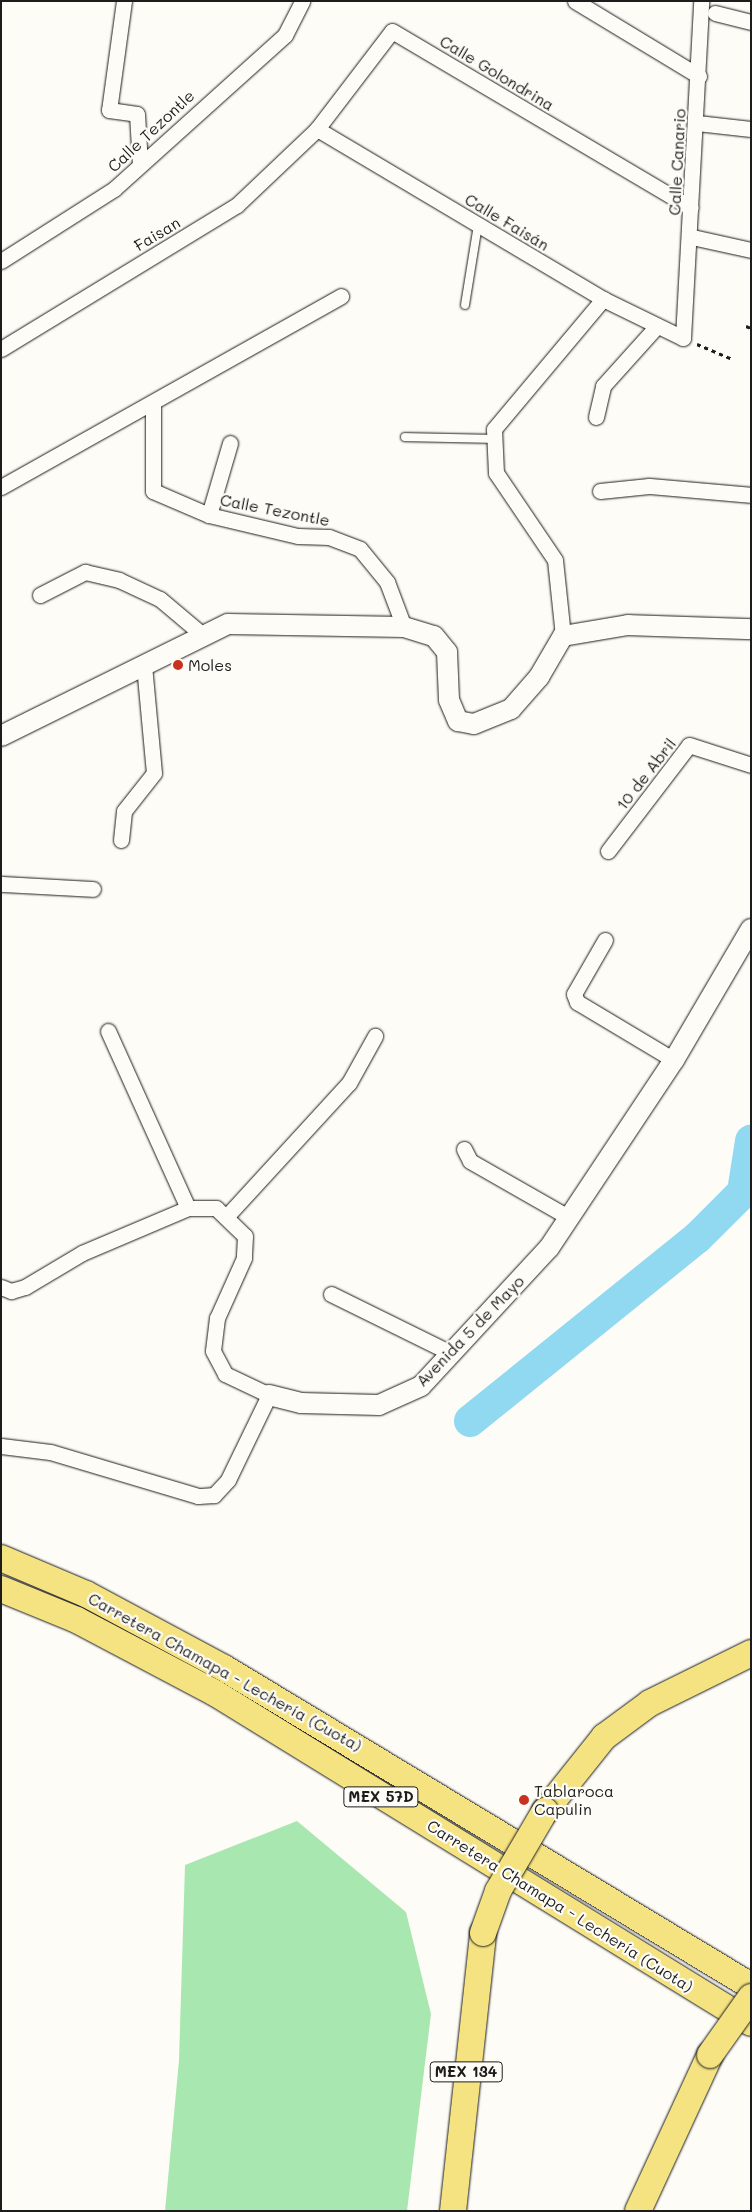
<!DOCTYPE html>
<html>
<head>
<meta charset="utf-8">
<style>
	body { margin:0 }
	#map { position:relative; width:752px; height:2212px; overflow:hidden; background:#fdfcf7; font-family:Mali,sans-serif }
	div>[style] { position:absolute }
	.green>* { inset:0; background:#a8e7af }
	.river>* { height:32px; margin:-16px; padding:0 16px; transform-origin:16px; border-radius:16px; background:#90d9f1 }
	.path>* { height:3px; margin-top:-1.5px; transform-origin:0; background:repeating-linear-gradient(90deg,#1c1c1c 0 4px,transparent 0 8px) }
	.roads { filter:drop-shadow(0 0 1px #1c1c1c) drop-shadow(0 0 1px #1c1c1c) }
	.lane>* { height:8px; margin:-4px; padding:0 4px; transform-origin:4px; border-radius:4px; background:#fdfcf7 }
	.street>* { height:15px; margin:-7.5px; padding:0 7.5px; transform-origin:7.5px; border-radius:7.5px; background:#fdfcf7 }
	.secondary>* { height:20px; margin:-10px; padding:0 10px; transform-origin:10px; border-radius:10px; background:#fdfcf7 }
	.highway>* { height:26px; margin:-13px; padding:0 13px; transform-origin:13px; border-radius:13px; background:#f5e382 }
	.bridges { filter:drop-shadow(0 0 1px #1c1c1c) drop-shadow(0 0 1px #1c1c1c) }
	.highway-bridge>* { height:26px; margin:-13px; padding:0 13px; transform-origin:13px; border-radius:13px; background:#f5e382 }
	.dots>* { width:14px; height:14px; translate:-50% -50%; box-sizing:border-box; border:2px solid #fdfcf7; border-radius:50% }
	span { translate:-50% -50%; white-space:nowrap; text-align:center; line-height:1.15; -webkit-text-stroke:4.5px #fdfcf7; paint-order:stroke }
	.shield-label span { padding:1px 4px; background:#fdfcf7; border:1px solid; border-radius:4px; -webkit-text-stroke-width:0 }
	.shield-label { font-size:15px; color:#1c1c1c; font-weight:700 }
	.street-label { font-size:16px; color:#1c1c1c }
	.poi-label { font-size:16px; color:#1c1c1c }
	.left { translate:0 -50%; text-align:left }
	.frame { position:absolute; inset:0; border:2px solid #1c1c1c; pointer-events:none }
</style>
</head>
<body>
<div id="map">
	<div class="green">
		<i style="clip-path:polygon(297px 1821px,406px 1912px,431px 2014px,407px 2211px,165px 2211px,179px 2060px,185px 1865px)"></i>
	</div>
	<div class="river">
		<i style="left:470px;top:1421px;width:292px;rotate:-38.9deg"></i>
		<i style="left:697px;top:1238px;width:65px;rotate:-45deg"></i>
		<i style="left:743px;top:1192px;width:52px;rotate:-81.1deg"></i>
	</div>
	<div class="path">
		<i style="left:746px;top:326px;width:5px;rotate:22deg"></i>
		<i style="left:697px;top:344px;width:38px;rotate:23deg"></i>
	</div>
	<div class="roads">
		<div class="lane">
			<i style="left:465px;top:305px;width:81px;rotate:-80.8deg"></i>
			<i style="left:405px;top:437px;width:89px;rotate:1.3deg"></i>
		</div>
		<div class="street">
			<i style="left:124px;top:1px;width:110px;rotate:97.8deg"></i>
			<i style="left:109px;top:110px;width:28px;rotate:8deg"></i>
			<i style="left:137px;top:114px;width:50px;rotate:86.6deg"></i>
			<i style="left:575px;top:1px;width:145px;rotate:31.2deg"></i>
			<i style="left:715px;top:13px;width:37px;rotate:14deg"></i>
			<i style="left:697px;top:123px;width:54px;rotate:6.3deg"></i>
			<i style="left:317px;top:129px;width:333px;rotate:30.7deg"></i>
			<i style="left:603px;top:299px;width:89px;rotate:26deg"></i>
			<i style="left:683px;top:338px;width:337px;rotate:-86.9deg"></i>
			<i style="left:692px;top:237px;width:60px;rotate:12.4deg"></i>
			<i style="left:1px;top:261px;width:134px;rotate:-32.5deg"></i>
			<i style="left:114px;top:189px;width:230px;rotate:-42deg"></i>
			<i style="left:285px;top:35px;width:38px;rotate:-63deg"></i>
			<i style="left:1px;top:349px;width:276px;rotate:-31.4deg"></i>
			<i style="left:237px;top:205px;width:110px;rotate:-43.5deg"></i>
			<i style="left:317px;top:129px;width:123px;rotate:-52.6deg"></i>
			<i style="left:392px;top:31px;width:347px;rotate:30.6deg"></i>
			<i style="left:153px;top:404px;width:87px;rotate:90deg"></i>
			<i style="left:153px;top:491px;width:61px;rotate:23.2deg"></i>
			<i style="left:209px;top:515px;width:91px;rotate:13.3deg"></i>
			<i style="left:298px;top:536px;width:31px;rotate:2deg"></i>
			<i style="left:329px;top:537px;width:33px;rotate:21deg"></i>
			<i style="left:360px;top:549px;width:43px;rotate:50.7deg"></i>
			<i style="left:387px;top:582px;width:48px;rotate:69.3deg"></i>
			<i style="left:596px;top:417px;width:32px;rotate:-77deg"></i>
			<i style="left:603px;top:386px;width:81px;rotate:-48deg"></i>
			<i style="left:1px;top:487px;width:390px;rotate:-29.3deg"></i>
			<i style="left:600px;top:491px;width:49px;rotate:-5.8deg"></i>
			<i style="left:649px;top:486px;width:102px;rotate:5deg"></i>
			<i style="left:209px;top:515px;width:75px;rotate:-73.7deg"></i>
			<i style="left:40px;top:595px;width:51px;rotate:-27.1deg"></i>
			<i style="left:85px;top:572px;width:35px;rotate:13deg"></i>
			<i style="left:119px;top:580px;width:45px;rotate:24.9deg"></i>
			<i style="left:160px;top:599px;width:57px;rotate:40.1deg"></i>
			<i style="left:563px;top:636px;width:76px;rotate:-96deg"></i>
			<i style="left:555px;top:560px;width:105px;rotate:-124.1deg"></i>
			<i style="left:496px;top:473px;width:44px;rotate:-92.6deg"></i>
			<i style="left:494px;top:429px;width:170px;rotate:-50deg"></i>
			<i style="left:121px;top:840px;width:29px;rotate:-84deg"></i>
			<i style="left:124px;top:811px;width:48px;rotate:-51.7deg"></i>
			<i style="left:154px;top:773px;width:107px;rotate:-95.3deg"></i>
			<i style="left:608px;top:851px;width:133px;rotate:-52.6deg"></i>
			<i style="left:689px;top:745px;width:65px;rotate:17.9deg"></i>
			<i style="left:1px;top:884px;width:92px;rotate:3.1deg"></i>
			<i style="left:605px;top:940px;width:62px;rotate:119.9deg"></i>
			<i style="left:574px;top:994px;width:9px;rotate:69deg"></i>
			<i style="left:577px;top:1002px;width:113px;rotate:30.9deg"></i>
			<i style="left:108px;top:1031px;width:194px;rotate:65.7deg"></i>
			<i style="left:464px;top:1149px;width:13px;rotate:63deg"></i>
			<i style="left:470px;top:1161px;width:115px;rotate:29.7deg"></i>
			<i style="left:226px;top:1217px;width:182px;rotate:-47.5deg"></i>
			<i style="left:349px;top:1083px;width:54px;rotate:-61deg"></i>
			<i style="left:1px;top:1287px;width:11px;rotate:22deg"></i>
			<i style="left:11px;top:1291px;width:15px;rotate:-16deg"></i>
			<i style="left:25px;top:1287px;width:66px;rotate:-30.8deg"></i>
			<i style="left:82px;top:1253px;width:115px;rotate:-23deg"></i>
			<i style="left:188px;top:1208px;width:28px"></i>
			<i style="left:216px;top:1208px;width:40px;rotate:44deg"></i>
			<i style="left:245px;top:1236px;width:22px;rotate:93deg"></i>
			<i style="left:244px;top:1258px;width:66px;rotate:114.2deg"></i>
			<i style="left:217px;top:1318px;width:33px;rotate:97deg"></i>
			<i style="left:213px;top:1351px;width:26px;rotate:62deg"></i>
			<i style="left:225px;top:1374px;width:49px;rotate:25.5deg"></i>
			<i style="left:269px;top:1395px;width:94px;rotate:115.8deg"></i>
			<i style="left:228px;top:1480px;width:21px;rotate:133deg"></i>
			<i style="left:214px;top:1495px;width:16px;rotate:176deg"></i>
			<i style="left:198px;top:1496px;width:154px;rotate:-163.4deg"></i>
			<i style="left:50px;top:1452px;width:49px;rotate:-173deg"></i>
			<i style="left:331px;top:1294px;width:134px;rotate:26.2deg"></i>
		</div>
		<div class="secondary">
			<i style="left:1px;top:736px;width:253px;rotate:-26.3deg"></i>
			<i style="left:228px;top:624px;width:176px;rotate:1deg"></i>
			<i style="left:404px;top:627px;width:31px;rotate:17deg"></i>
			<i style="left:434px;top:636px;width:21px;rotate:51deg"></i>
			<i style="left:447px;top:652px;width:48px;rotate:87.6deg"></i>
			<i style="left:449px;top:700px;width:23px;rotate:67deg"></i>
			<i style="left:458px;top:721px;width:16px;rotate:11deg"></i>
			<i style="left:474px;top:724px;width:40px;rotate:-22deg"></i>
			<i style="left:511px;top:709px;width:43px;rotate:-48.8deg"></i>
			<i style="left:539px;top:677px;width:48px;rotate:-59.7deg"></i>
			<i style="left:563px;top:636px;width:66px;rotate:-9.6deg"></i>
			<i style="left:628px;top:625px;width:123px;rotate:1.9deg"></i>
			<i style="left:269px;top:1395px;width:33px;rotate:14deg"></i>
			<i style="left:301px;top:1403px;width:78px;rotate:1.5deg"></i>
			<i style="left:379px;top:1405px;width:46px;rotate:-24.3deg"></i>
			<i style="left:421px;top:1386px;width:188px;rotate:-47.2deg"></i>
			<i style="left:549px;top:1248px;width:226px;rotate:-56.4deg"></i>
			<i style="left:674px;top:1060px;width:152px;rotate:-59.6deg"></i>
		</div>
		<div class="highway">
			<i style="left:1px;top:1558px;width:92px;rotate:23deg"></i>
			<i style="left:86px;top:1594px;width:157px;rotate:28.2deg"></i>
			<i style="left:224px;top:1668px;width:616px;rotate:31.11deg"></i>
			<i style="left:1px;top:1589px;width:82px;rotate:22.2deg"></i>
			<i style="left:77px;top:1620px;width:156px;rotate:27.9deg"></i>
			<i style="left:215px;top:1693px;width:629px;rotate:31.62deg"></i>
			<i style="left:545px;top:1811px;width:95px;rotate:-51.4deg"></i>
			<i style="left:604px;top:1737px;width:57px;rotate:-36.5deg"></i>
			<i style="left:650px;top:1703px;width:113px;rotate:-26.3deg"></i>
			<i style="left:453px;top:2211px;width:280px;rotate:-83.8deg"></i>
			<i style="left:638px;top:2211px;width:172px;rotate:-65.2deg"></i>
		</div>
	</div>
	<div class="bridges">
		<div class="highway-bridge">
			<i style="left:483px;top:1933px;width:45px;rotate:-70.3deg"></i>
			<i style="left:498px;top:1891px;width:93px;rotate:-59.6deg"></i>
			<i style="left:710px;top:2055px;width:71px;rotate:-54.7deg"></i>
		</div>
	</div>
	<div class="dots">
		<i style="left:178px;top:665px;background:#c8321e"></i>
		<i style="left:524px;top:1800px;background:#c8321e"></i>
	</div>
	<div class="shield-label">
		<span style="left:381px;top:1797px">MEX 57D</span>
		<span style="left:466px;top:2072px">MEX 134</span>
	</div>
	<div class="street-label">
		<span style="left:497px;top:73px;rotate:31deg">Calle Golondrina</span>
		<span style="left:151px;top:131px;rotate:-43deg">Calle Tezontle</span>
		<span style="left:677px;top:162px;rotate:-87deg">Calle Canario</span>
		<span style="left:507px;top:222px;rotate:31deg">Calle Faisán</span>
		<span style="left:157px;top:234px;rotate:-31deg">Faisan</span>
		<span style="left:275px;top:510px;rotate:11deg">Calle Tezontle</span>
		<span style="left:646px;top:774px;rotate:-52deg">10 de Abril</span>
		<span style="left:470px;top:1331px;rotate:-46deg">Avenida 5 de Mayo</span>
		<span style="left:225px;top:1672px;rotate:29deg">Carretera Chamapa - Lechería (Cuota)</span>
		<span style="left:560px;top:1906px;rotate:32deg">Carretera Chamapa - Lechería (Cuota)</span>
	</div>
	<div class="poi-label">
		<span class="left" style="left:188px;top:665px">Moles</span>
		<span class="left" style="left:534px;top:1800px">Tablaroca<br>Capulin</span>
	</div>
	<div class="frame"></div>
</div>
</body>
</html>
